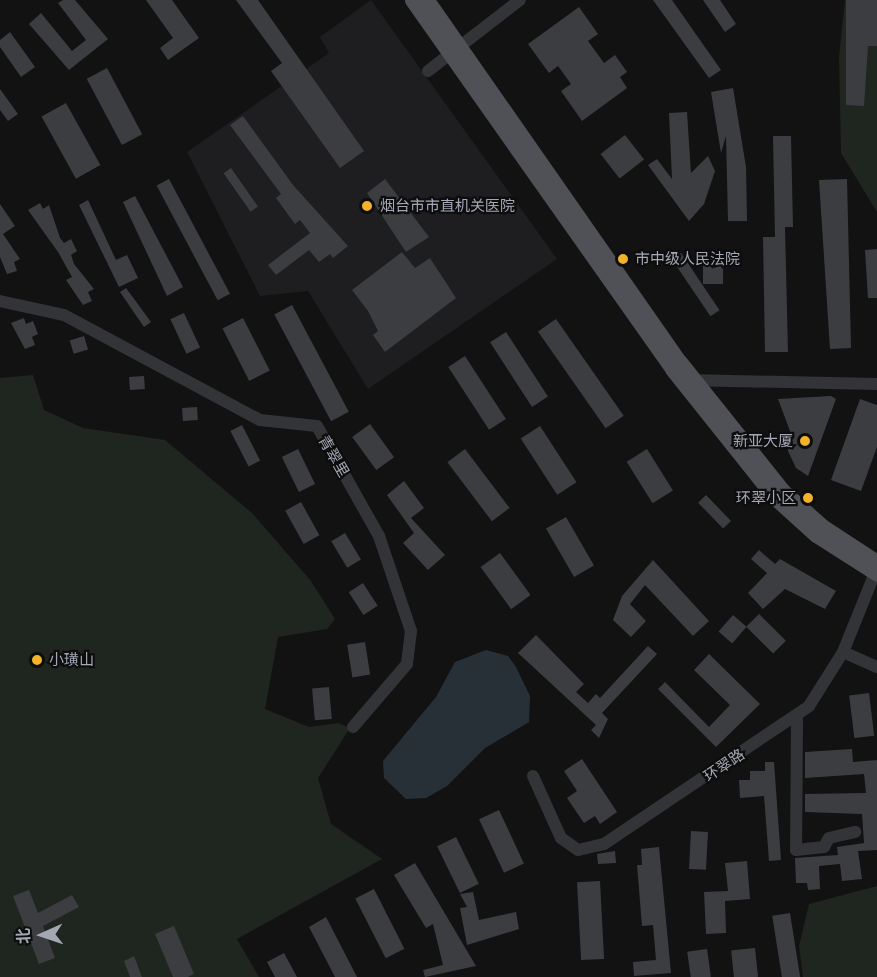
<!DOCTYPE html>
<html>
<head>
<meta charset="utf-8">
<style>
	body { margin:0 }
	#map { position:relative; width:877px; height:977px; overflow:hidden; background:#121213; font-family:"Public Sans","Noto Sans SC",sans-serif }
	div>[style] { position:absolute }
	.built>* { inset:0; background:#1e1e20 }
	.green>* { inset:0; background:#1e261f }
	.water>* { inset:0; background:#283037 }
	.building>* { inset:0; background:#3c3d41; transform-origin:0 0 }
	.minor>* { height:12px; margin:-6px; padding:0 6px; transform-origin:6px; border-radius:6px; background:#333438 }
	.major>* { height:15px; margin:-7.5px; padding:0 7.5px; transform-origin:7.5px; border-radius:7.5px; background:#4f5157 }
	.dots>* { width:16px; height:16px; translate:-50% -50%; box-sizing:border-box; border:3px solid #0d0d0e; border-radius:50% }
	span { translate:-50% -50%; white-space:nowrap; text-align:center; line-height:1.15; -webkit-text-stroke:4.5px #0d0d0e; paint-order:stroke }
	.poi-label { font-size:15px; color:#a3a8b4 }
	.left { translate:0 -50%; text-align:left }
	.right { translate:-100% -50%; text-align:right }
	.street-label { font-size:15px; color:#a3a8b4 }
	.north { position:absolute; left:12px; top:905px; width:60px; height:60px; -webkit-text-stroke:4px #0d0d0e; paint-order:stroke; rotate:267deg; font-size:16px; font-weight:700; line-height:24px; text-align:center; color:#a3a8b4 }
	.north::after { content:''; display:block; margin:auto; width:21px; height:27px; background:#a3a8b4; clip-path:polygon(50% 0,100% 100%,50% 72%,0 100%) }
</style>
</head>
<body>
<div id="map">
	<div class="built">
		<i style="clip-path:polygon(371px 0,557px 259px,368px 389px,308px 291px,260px 296px,187px 152px,329px 53px,320px 37px)"></i>
	</div>
	<div class="green">
		<i style="clip-path:polygon(845px 0,877px 0,877px 212px,841px 153px,839px 57px)"></i>
		<i style="clip-path:polygon(33px 375px,44px 410px,83px 428px,165px 440px,252px 513px,311px 581px,335px 619px,327px 629px,278px 637px,265px 709px,309px 727px,338px 723px,350px 728px,318px 778px,331px 824px,382px 859px,237px 939px,259px 977px,0 977px,0 378px)"></i>
		<i style="clip-path:polygon(877px 886px,877px 977px,803px 977px,799px 946px,809px 904px)"></i>
	</div>
	<div class="water">
		<i style="clip-path:polygon(486px 650px,508px 656px,516px 667px,530px 696px,529px 722px,485px 748px,447px 786px,426px 798px,406px 799px,384px 778px,383px 761px,436px 697px,455px 662px)"></i>
	</div>
	<div class="building">
		<i style="clip-path:polygon(63px 0,75px 0,108px 39px,69px 70px,29px 24px,41px 13px,72px 51px,86px 40px,58px 3px)"></i>
		<i style="clip-path:polygon(146px 0,172px 0,199px 38px,168px 60px,160px 48px,173px 38px)"></i>
		<i style="clip-path:polygon(236px 0,258px 0,364px 151px,340px 168px,271px 71px,282px 63px)"></i>
		<i style="clip-path:polygon(653px 0,672px 0,721px 70px,709px 78px)"></i>
		<i style="clip-path:polygon(703px 0,720px 0,736px 24px,725px 32px)"></i>
		<i style="clip-path:polygon(846px 0,877px 0,877px 46px,868px 46px,864px 106px,846px 105px)"></i>
		<i style="clip-path:polygon(579px 7px,598px 34px,588px 41px,604px 63px,615px 55px,627px 72px,620px 77px,627px 88px,582px 121px,561px 91px,571px 84px,558px 66px,549px 73px,528px 44px)"></i>
		<i style="clip-path:polygon(10px 32px,35px 67px,21px 77px,0 47px,0 40px)"></i>
		<i style="left:107px;top:68px;width:75px;height:23px;rotate:62deg"></i>
		<i style="clip-path:polygon(733px 88px,746px 167px,747px 221px,728px 221px,726px 136px,721px 153px,711px 92px)"></i>
		<i style="clip-path:polygon(0 89px,18px 114px,8px 121px,0 110px)"></i>
		<i style="left:66px;top:103px;width:71px;height:28px;rotate:61deg"></i>
		<i style="clip-path:polygon(687px 112px,691px 173px,708px 156px,715px 171px,704px 204px,689px 221px,648px 165px,657px 159px,672px 179px,669px 113px)"></i>
		<i style="clip-path:polygon(243px 116px,293px 185px,348px 246px,333px 258px,330px 254px,319px 262px,309px 250px,276px 275px,268px 265px,310px 233px,300px 220px,295px 224px,276px 198px,281px 194px,230px 125px)"></i>
		<i style="left:625px;top:135px;width:31px;height:31px;rotate:52deg"></i>
		<i style="clip-path:polygon(773px 136px,791px 136px,793px 227px,785px 227px,788px 352px,765px 352px,763px 237px,775px 237px)"></i>
		<i style="left:231px;top:168px;width:47px;height:9px;rotate:55deg"></i>
		<i style="left:169px;top:179px;width:130px;height:14px;rotate:62deg"></i>
		<i style="clip-path:polygon(385px 179px,429px 237px,406px 252px,367px 193px)"></i>
		<i style="clip-path:polygon(847px 179px,851px 348px,830px 349px,819px 180px)"></i>
		<i style="clip-path:polygon(135px 196px,183px 287px,167px 296px,123px 202px)"></i>
		<i style="clip-path:polygon(88px 200px,116px 260px,127px 255px,138px 278px,119px 287px,79px 205px)"></i>
		<i style="clip-path:polygon(40px 203px,43px 209px,49px 205px,60px 238px,64px 243px,71px 239px,77px 251px,71px 255px,74px 264px,94px 289px,88px 292px,92px 301px,83px 305px,66px 280px,72px 277px,58px 252px,28px 210px)"></i>
		<i style="clip-path:polygon(0 204px,15px 226px,3px 234px,20px 259px,14px 262px,17px 271px,7px 274px,0 257px)"></i>
		<i style="clip-path:polygon(877px 249px,877px 298px,868px 298px,865px 250px)"></i>
		<i style="clip-path:polygon(402px 252px,415px 268px,430px 258px,456px 298px,385px 352px,373px 335px,378px 331px,368px 311px,352px 290px)"></i>
		<i style="left:681px;top:253px;width:69px;height:11px;rotate:56deg"></i>
		<i style="left:703px;top:256px;width:20px;height:28px"></i>
		<i style="clip-path:polygon(126px 288px,151px 322px,144px 327px,120px 292px)"></i>
		<i style="left:292px;top:305px;width:121px;height:20px;rotate:62deg"></i>
		<i style="left:184px;top:313px;width:38px;height:15px;rotate:65deg"></i>
		<i style="clip-path:polygon(24px 318px,26px 324px,33px 321px,38px 334px,32px 337px,35px 345px,25px 349px,11px 323px)"></i>
		<i style="left:243px;top:318px;width:59px;height:23px;rotate:63deg"></i>
		<i style="left:556px;top:319px;width:118px;height:22px;rotate:55deg"></i>
		<i style="left:506px;top:332px;width:77px;height:19px;rotate:57deg"></i>
		<i style="left:84px;top:336px;width:14px;height:15px;rotate:73deg"></i>
		<i style="left:465px;top:356px;width:75px;height:20px;rotate:57deg"></i>
		<i style="left:144px;top:376px;width:13px;height:15px;rotate:86deg"></i>
		<i style="clip-path:polygon(831px 396px,836px 399px,808px 476px,796px 468px,788px 451px,790px 431px,778px 399px)"></i>
		<i style="clip-path:polygon(860px 399px,877px 405px,877px 447px,861px 491px,831px 480px)"></i>
		<i style="left:197px;top:407px;width:13px;height:15px;rotate:86deg"></i>
		<i style="left:370px;top:424px;width:41px;height:22px;rotate:54deg"></i>
		<i style="left:242px;top:425px;width:40px;height:13px;rotate:63deg"></i>
		<i style="left:540px;top:426px;width:67px;height:23px;rotate:57deg"></i>
		<i style="left:298px;top:449px;width:39px;height:18px;rotate:64deg"></i>
		<i style="left:465px;top:449px;width:74px;height:22px;rotate:53deg"></i>
		<i style="left:647px;top:449px;width:49px;height:24px;rotate:58deg"></i>
		<i style="clip-path:polygon(404px 481px,424px 508px,411px 518px,445px 555px,428px 570px,403px 543px,414px 533px,387px 495px)"></i>
		<i style="left:706px;top:495px;width:36px;height:11px;rotate:46deg"></i>
		<i style="left:301px;top:502px;width:38px;height:18px;rotate:61deg"></i>
		<i style="left:566px;top:517px;width:56px;height:23px;rotate:60deg"></i>
		<i style="left:345px;top:533px;width:31px;height:16px;rotate:59deg"></i>
		<i style="clip-path:polygon(759px 550px,775px 564px,780px 559px,836px 591px,825px 609px,785px 589px,763px 609px,748px 593px,767px 573px,751px 559px)"></i>
		<i style="left:500px;top:553px;width:52px;height:24px;rotate:54deg"></i>
		<i style="clip-path:polygon(653px 560px,709px 621px,693px 636px,645px 585px,630px 604px,646px 621px,631px 637px,613px 620px,622px 596px)"></i>
		<i style="left:363px;top:583px;width:27px;height:17px;rotate:57deg"></i>
		<i style="left:759px;top:614px;width:38px;height:18px;rotate:45deg"></i>
		<i style="left:733px;top:615px;width:18px;height:22px;rotate:41deg"></i>
		<i style="clip-path:polygon(536px 635px,584px 684px,576px 692px,588px 703px,596px 694px,600px 698px,648px 646px,657px 654px,602px 713px,608px 719px,599px 738px,591px 730px,596px 725px,518px 653px)"></i>
		<i style="left:365px;top:642px;width:33px;height:18px;rotate:81deg"></i>
		<i style="clip-path:polygon(709px 654px,760px 704px,716px 747px,658px 689px,665px 682px,709px 727px,730px 705px,694px 670px)"></i>
		<i style="left:329px;top:687px;width:32px;height:17px;rotate:85deg"></i>
		<i style="left:869px;top:693px;width:43px;height:20px;rotate:83deg"></i>
		<i style="clip-path:polygon(852px 749px,853px 762px,877px 760px,877px 850px,858px 851px,862px 879px,842px 881px,840px 864px,819px 866px,820px 889px,808px 890px,807px 883px,796px 883px,795px 858px,838px 855px,837px 847px,864px 843px,862px 814px,805px 812px,805px 794px,866px 793px,864px 774px,805px 778px,805px 752px)"></i>
		<i style="clip-path:polygon(582px 759px,617px 812px,600px 824px,595px 816px,584px 823px,567px 798px,577px 791px,564px 771px)"></i>
		<i style="clip-path:polygon(765px 762px,774px 762px,781px 860px,769px 861px,764px 796px,740px 798px,739px 780px,750px 780px,750px 771px,765px 771px)"></i>
		<i style="left:499px;top:810px;width:59px;height:22px;rotate:65deg"></i>
		<i style="left:691px;top:831px;width:17px;height:38px;rotate:3deg"></i>
		<i style="left:456px;top:837px;width:52px;height:21px;rotate:64deg"></i>
		<i style="clip-path:polygon(659px 847px,671px 973px,634px 976px,633px 962px,656px 960px,653px 925px,642px 926px,637px 865px,642px 865px,641px 849px)"></i>
		<i style="clip-path:polygon(615px 851px,616px 863px,598px 864px,597px 854px)"></i>
		<i style="clip-path:polygon(747px 861px,750px 899px,725px 901px,726px 933px,706px 934px,704px 892px,728px 891px,725px 863px)"></i>
		<i style="clip-path:polygon(415px 863px,476px 966px,425px 977px,423px 970px,443px 965px,433px 924px,426px 928px,394px 875px)"></i>
		<i style="left:600px;top:881px;width:78px;height:23px;rotate:87deg"></i>
		<i style="left:374px;top:889px;width:67px;height:21px;rotate:63deg"></i>
		<i style="clip-path:polygon(29px 890px,38px 913px,72px 895px,79px 907px,43px 926px,55px 958px,39px 964px,13px 896px)"></i>
		<i style="clip-path:polygon(473px 892px,479px 920px,516px 912px,519px 929px,467px 945px,460px 908px,467px 907px,460px 894px)"></i>
		<i style="left:790px;top:913px;width:65px;height:18px;rotate:81deg"></i>
		<i style="clip-path:polygon(326px 917px,357px 977px,335px 977px,309px 927px)"></i>
		<i style="clip-path:polygon(174px 926px,194px 974px,188px 977px,173px 977px,155px 934px)"></i>
		<i style="left:755px;top:948px;width:29px;height:24px;rotate:84deg"></i>
		<i style="left:707px;top:949px;width:28px;height:20px;rotate:82deg"></i>
		<i style="clip-path:polygon(284px 953px,297px 977px,275px 977px,267px 962px)"></i>
		<i style="clip-path:polygon(134px 956px,142px 977px,130px 977px,124px 961px)"></i>
	</div>
	<div class="minor">
		<i style="left:428px;top:71px;width:116px;rotate:-37.7deg"></i>
		<i style="left:0;top:301px;width:66px;rotate:12.3deg"></i>
		<i style="left:64px;top:315px;width:222px;rotate:28.2deg"></i>
		<i style="left:260px;top:420px;width:57px;rotate:6deg"></i>
		<i style="left:317px;top:426px;width:126px;rotate:60.6deg"></i>
		<i style="left:379px;top:536px;width:100px;rotate:71.4deg"></i>
		<i style="left:411px;top:631px;width:33px;rotate:97deg"></i>
		<i style="left:407px;top:664px;width:83px;rotate:130.6deg"></i>
		<i style="left:686px;top:380px;width:191px;rotate:1.2deg"></i>
		<i style="left:843px;top:652px;width:37px;rotate:24deg"></i>
		<i style="left:797px;top:717px;width:133px;rotate:90.4deg"></i>
		<i style="left:796px;top:850px;width:28px;rotate:-6deg"></i>
		<i style="left:824px;top:847px;width:10px;rotate:-61deg"></i>
		<i style="left:829px;top:838px;width:27px;rotate:-13deg"></i>
		<i style="left:533px;top:776px;width:68px;rotate:65.7deg"></i>
		<i style="left:561px;top:838px;width:21px;rotate:35deg"></i>
		<i style="left:578px;top:850px;width:27px;rotate:-13deg"></i>
		<i style="left:604px;top:844px;width:247px;rotate:-33.9deg"></i>
		<i style="left:809px;top:706px;width:64px;rotate:-57.8deg"></i>
		<i style="left:843px;top:652px;width:91px;rotate:-68deg"></i>
	</div>
	<div class="major">
		<i style="left:412px;top:0;width:451px;rotate:54.8deg"></i>
		<i style="left:672px;top:369px;width:165px;rotate:51.4deg"></i>
		<i style="left:775px;top:498px;width:55px;rotate:42.1deg"></i>
		<i style="left:816px;top:535px;width:72px;rotate:32.6deg"></i>
		<i style="left:427px;top:0;width:442px;rotate:55.1deg"></i>
		<i style="left:680px;top:362px;width:164px;rotate:51.4deg"></i>
		<i style="left:782px;top:490px;width:54px;rotate:42deg"></i>
		<i style="left:822px;top:526px;width:66px;rotate:33.2deg"></i>
	</div>
	<div class="dots">
		<i style="left:367px;top:206px;background:#f2b32b"></i>
		<i style="left:623px;top:259px;background:#f2b32b"></i>
		<i style="left:805px;top:441px;background:#f2b32b"></i>
		<i style="left:808px;top:498px;background:#f2b32b"></i>
		<i style="left:37px;top:660px;background:#f2b32b"></i>
	</div>
	<div class="poi-label">
		<span class="left" style="left:380px;top:206px">烟台市市直机关医院</span>
		<span class="left" style="left:635px;top:259px">市中级人民法院</span>
		<span class="right" style="left:793px;top:441px">新亚大厦</span>
		<span class="right" style="left:796px;top:498px">环翠小区</span>
		<span class="left" style="left:49px;top:660px">小璜山</span>
	</div>
	<div class="street-label">
		<span style="left:334px;top:456px;rotate:60deg">青翠里</span>
		<span style="left:724px;top:765px;rotate:-34deg">环翠路</span>
	</div>
	<div class="north">北</div>
</div>
</body>
</html>
